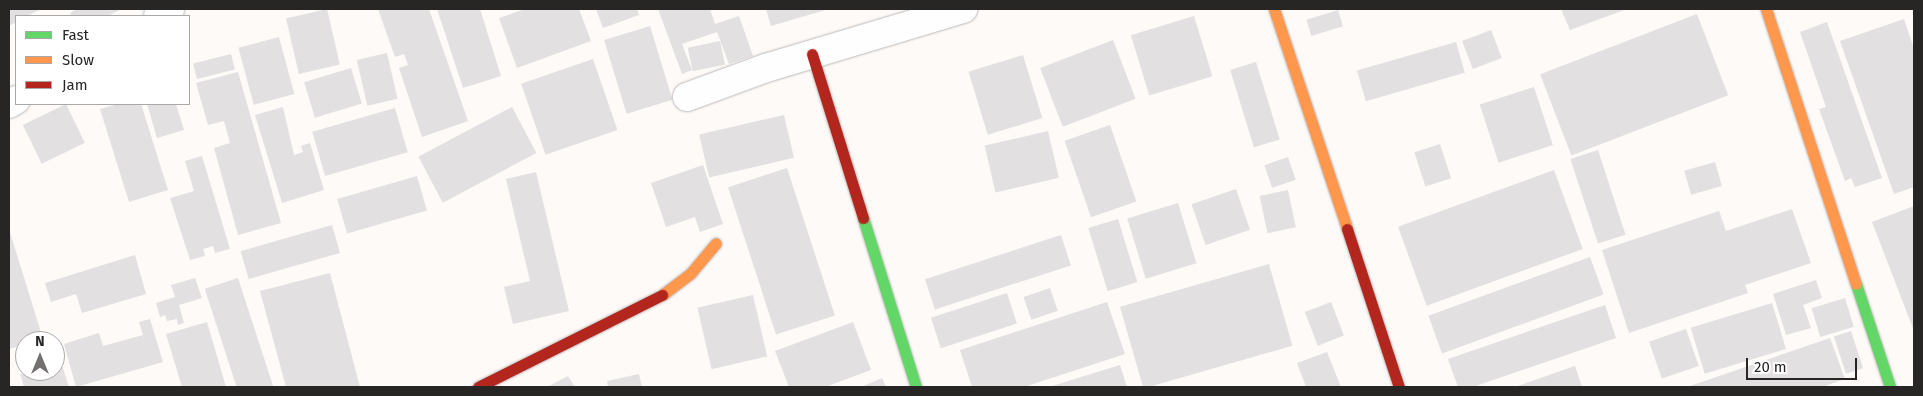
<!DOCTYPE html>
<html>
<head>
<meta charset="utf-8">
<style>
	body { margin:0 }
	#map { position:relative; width:1923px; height:396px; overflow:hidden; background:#fdfaf8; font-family:"Fira Sans",sans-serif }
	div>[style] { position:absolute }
	.building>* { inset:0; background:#e2e0e0; transform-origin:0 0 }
	.roads { filter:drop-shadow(0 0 1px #bcbab9) drop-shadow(0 0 1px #bcbab9) }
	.street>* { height:28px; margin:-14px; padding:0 14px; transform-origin:14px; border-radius:14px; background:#fffefe }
	.fast>* { height:11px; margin:-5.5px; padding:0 5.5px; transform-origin:5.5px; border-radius:5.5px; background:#63d668 }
	.slow>* { height:11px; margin:-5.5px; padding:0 5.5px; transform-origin:5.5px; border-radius:5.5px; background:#ff974d }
	.jam>* { height:11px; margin:-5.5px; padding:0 5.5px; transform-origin:5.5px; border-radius:5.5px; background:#b3261e }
	span { translate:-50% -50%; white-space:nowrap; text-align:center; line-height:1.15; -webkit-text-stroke:4px #fff; paint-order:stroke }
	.frame { position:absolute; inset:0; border:10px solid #282625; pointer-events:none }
	.legend { position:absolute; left:15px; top:15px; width:175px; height:90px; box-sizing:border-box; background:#fff; border:1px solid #a9a8a8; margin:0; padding:6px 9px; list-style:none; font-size:15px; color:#282625 }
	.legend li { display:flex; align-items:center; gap:10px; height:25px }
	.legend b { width:25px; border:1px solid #a9a8a8 }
	.north { position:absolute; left:15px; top:331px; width:50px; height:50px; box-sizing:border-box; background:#fff; border:1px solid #a9a8a8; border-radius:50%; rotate:0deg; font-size:14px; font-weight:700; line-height:20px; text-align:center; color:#282625 }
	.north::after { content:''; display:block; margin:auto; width:18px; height:22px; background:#73706f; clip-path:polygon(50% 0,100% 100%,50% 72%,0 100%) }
	.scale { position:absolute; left:1746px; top:358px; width:111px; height:22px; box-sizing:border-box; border:2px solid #282625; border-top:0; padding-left:6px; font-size:15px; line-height:18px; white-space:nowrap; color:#282625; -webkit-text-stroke:4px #fff; paint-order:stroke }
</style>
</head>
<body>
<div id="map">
	<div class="building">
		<i style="clip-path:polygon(9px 9px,41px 9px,27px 16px,16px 16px,16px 22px,9px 26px)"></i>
		<i style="clip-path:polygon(77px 9px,121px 9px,108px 16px,72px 16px,70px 13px)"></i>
		<i style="left:327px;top:9px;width:57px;height:42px;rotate:77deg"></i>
		<i style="clip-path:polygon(378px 9px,429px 9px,468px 121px,422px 137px,399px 68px,408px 65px,404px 54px,395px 57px)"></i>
		<i style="clip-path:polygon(437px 9px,480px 9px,501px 76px,463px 88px)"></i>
		<i style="clip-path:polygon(525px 9px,579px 9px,591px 41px,517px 68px,499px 18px)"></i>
		<i style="clip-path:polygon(596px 9px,637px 9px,639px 15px,603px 28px)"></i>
		<i style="clip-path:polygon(658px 9px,710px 9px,715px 24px,739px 16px,753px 56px,729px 64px,717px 32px,682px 44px,692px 70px,682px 74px)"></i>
		<i style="clip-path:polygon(766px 9px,829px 9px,771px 26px)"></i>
		<i style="clip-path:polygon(1561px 9px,1627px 9px,1570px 30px)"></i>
		<i style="left:1338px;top:10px;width:17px;height:33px;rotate:73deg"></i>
		<i style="left:1697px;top:14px;width:87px;height:168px;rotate:69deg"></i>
		<i style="left:1194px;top:16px;width:63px;height:66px;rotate:73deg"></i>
		<i style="clip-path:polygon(1904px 19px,1914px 49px,1914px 187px,1894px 194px,1840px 41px)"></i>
		<i style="clip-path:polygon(1827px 22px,1882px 178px,1855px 187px,1851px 178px,1845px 181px,1819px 109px,1826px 107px,1800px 32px)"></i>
		<i style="left:650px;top:26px;width:77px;height:48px;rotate:73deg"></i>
		<i style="left:1491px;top:30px;width:30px;height:31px;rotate:69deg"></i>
		<i style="left:279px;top:37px;width:59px;height:42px;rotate:75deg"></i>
		<i style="left:1113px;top:40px;width:63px;height:78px;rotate:69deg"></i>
		<i style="left:720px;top:41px;width:24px;height:33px;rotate:78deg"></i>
		<i style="left:1456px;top:42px;width:32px;height:103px;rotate:74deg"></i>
		<i style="left:387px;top:53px;width:47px;height:31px;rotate:77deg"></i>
		<i style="left:231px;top:54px;width:16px;height:39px;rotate:76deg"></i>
		<i style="left:1023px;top:55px;width:66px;height:57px;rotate:73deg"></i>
		<i style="left:593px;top:59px;width:75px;height:76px;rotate:71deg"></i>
		<i style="left:1256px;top:62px;width:81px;height:27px;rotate:73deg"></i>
		<i style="left:351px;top:68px;width:37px;height:49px;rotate:73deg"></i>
		<i style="clip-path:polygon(238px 72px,281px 223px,238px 235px,214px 148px,230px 143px,224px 121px,208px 125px,196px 83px)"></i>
		<i style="left:1534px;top:87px;width:61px;height:57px;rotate:72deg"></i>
		<i style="left:66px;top:104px;width:43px;height:48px;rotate:64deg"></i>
		<i style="clip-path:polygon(118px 104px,141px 104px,168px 190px,129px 202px,100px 109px)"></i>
		<i style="clip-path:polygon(147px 104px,176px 104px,184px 130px,157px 138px)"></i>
		<i style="clip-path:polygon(283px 107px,294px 155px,303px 152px,301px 146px,310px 143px,324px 190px,282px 203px,255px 115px)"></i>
		<i style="left:512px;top:107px;width:52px;height:106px;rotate:62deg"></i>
		<i style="left:395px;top:108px;width:46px;height:86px;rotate:74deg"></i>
		<i style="left:784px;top:115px;width:44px;height:87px;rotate:77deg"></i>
		<i style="left:1110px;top:125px;width:81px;height:48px;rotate:71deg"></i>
		<i style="left:1048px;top:131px;width:48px;height:65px;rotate:77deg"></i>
		<i style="left:1440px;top:144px;width:36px;height:27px;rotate:72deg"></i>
		<i style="left:1598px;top:150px;width:89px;height:29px;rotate:72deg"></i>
		<i style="clip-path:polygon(202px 156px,230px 249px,215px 253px,213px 246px,203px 249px,205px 256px,190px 260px,170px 198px,194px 191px,185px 161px)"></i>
		<i style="left:1288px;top:157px;width:24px;height:25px;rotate:71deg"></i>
		<i style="left:1715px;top:162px;width:25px;height:32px;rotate:74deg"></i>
		<i style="clip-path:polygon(703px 165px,723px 224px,700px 232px,695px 217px,666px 227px,651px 183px)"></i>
		<i style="left:787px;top:168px;width:155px;height:62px;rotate:72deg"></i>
		<i style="left:1554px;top:170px;width:84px;height:166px;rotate:70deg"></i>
		<i style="clip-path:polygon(536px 172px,569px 311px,513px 324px,504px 287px,530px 281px,506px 179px)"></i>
		<i style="left:417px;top:176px;width:36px;height:83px;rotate:74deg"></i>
		<i style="left:1236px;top:189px;width:43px;height:47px;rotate:71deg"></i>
		<i style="left:1288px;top:190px;width:38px;height:29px;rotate:78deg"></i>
		<i style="left:1178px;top:203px;width:63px;height:53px;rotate:73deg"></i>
		<i style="clip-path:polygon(1914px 206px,1914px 331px,1872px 222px)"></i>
		<i style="clip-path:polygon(1792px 209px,1811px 263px,1745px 285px,1748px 293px,1629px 333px,1602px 250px,1719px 211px,1726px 231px)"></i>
		<i style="left:1118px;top:219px;width:66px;height:31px;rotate:73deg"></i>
		<i style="left:332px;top:225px;width:29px;height:95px;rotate:74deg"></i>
		<i style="clip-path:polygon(9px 229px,43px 339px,25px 341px,25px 344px,9px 349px)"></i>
		<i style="left:1061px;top:235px;width:32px;height:143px;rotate:72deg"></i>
		<i style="clip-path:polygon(135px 255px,146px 294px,82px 313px,76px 294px,51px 302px,45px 283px)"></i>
		<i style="left:1590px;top:257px;width:40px;height:172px;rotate:70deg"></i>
		<i style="left:1269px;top:264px;width:85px;height:155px;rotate:74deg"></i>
		<i style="clip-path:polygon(330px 273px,360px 387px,286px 387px,260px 291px)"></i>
		<i style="clip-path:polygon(195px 278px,202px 298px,179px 305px,184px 323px,178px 325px,177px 319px,167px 321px,165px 315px,160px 317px,156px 303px,175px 297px,171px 285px)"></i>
		<i style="left:238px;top:278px;width:114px;height:35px;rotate:72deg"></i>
		<i style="clip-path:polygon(1816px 280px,1822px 298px,1803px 305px,1811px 328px,1786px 335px,1773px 294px)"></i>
		<i style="left:1050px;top:288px;width:24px;height:28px;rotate:71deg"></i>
		<i style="left:1007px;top:293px;width:32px;height:80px;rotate:72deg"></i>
		<i style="left:753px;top:295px;width:63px;height:57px;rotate:77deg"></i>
		<i style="left:1845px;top:298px;width:30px;height:35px;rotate:73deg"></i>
		<i style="clip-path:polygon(1107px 302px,1125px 354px,1024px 387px,972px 387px,960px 350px)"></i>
		<i style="left:1331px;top:302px;width:36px;height:28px;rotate:69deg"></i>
		<i style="left:1772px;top:303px;width:48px;height:85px;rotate:73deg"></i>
		<i style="clip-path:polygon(1605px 305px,1616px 338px,1473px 387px,1458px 387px,1448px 359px)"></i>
		<i style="clip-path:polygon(150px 319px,163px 362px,76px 387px,64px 344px,99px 333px,103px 346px,143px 335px,139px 322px)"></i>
		<i style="clip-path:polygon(207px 322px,226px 387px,182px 387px,166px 334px)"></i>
		<i style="clip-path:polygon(853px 322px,871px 370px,825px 387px,789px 387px,775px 351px)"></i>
		<i style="left:1686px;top:329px;width:39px;height:39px;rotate:71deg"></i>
		<i style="left:1851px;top:331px;width:39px;height:18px;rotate:72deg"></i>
		<i style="clip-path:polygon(1830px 338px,1845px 379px,1822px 387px,1687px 387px)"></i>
		<i style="clip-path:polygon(1327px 352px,1341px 387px,1306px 387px,1297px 363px)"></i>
		<i style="clip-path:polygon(61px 362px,69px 387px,24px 387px,20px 374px,55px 371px,55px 363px)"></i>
		<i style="clip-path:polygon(1120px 365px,1127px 387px,1049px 387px)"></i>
		<i style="clip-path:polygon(1575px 366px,1582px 387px,1515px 387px)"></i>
		<i style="clip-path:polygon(639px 374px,642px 387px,608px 387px,607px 381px)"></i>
		<i style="clip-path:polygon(568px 376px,575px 387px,547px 387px)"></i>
		<i style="clip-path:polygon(882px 378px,886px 387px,861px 387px)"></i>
	</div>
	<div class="roads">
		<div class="street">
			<i style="left:158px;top:16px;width:14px;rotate:-30deg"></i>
			<i style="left:687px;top:97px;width:84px;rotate:-20.2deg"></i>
			<i style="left:766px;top:68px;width:206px;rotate:-16.7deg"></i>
			<i style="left:9px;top:104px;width:8px;rotate:-30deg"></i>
		</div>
		<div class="fast">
			<i style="left:863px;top:218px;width:177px;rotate:72.6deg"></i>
			<i style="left:1856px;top:284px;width:108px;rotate:71.7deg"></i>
		</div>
		<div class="slow">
			<i style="left:1274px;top:9px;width:232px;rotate:71.6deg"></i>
			<i style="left:1766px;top:9px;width:289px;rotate:71.9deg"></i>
			<i style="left:662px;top:295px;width:35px;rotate:-37deg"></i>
			<i style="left:690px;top:274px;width:40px;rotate:-50deg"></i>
		</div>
		<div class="jam">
			<i style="left:812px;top:54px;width:172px;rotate:72.7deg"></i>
			<i style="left:1347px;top:229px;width:166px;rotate:71.8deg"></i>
			<i style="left:478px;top:387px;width:206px;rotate:-26.6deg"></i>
		</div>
	</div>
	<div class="frame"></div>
	<ul class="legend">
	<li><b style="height:6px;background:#63d668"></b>Fast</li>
	<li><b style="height:6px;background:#ff974d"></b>Slow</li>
	<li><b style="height:6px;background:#b3261e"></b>Jam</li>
	</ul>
	<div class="north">N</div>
	<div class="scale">20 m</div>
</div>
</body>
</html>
